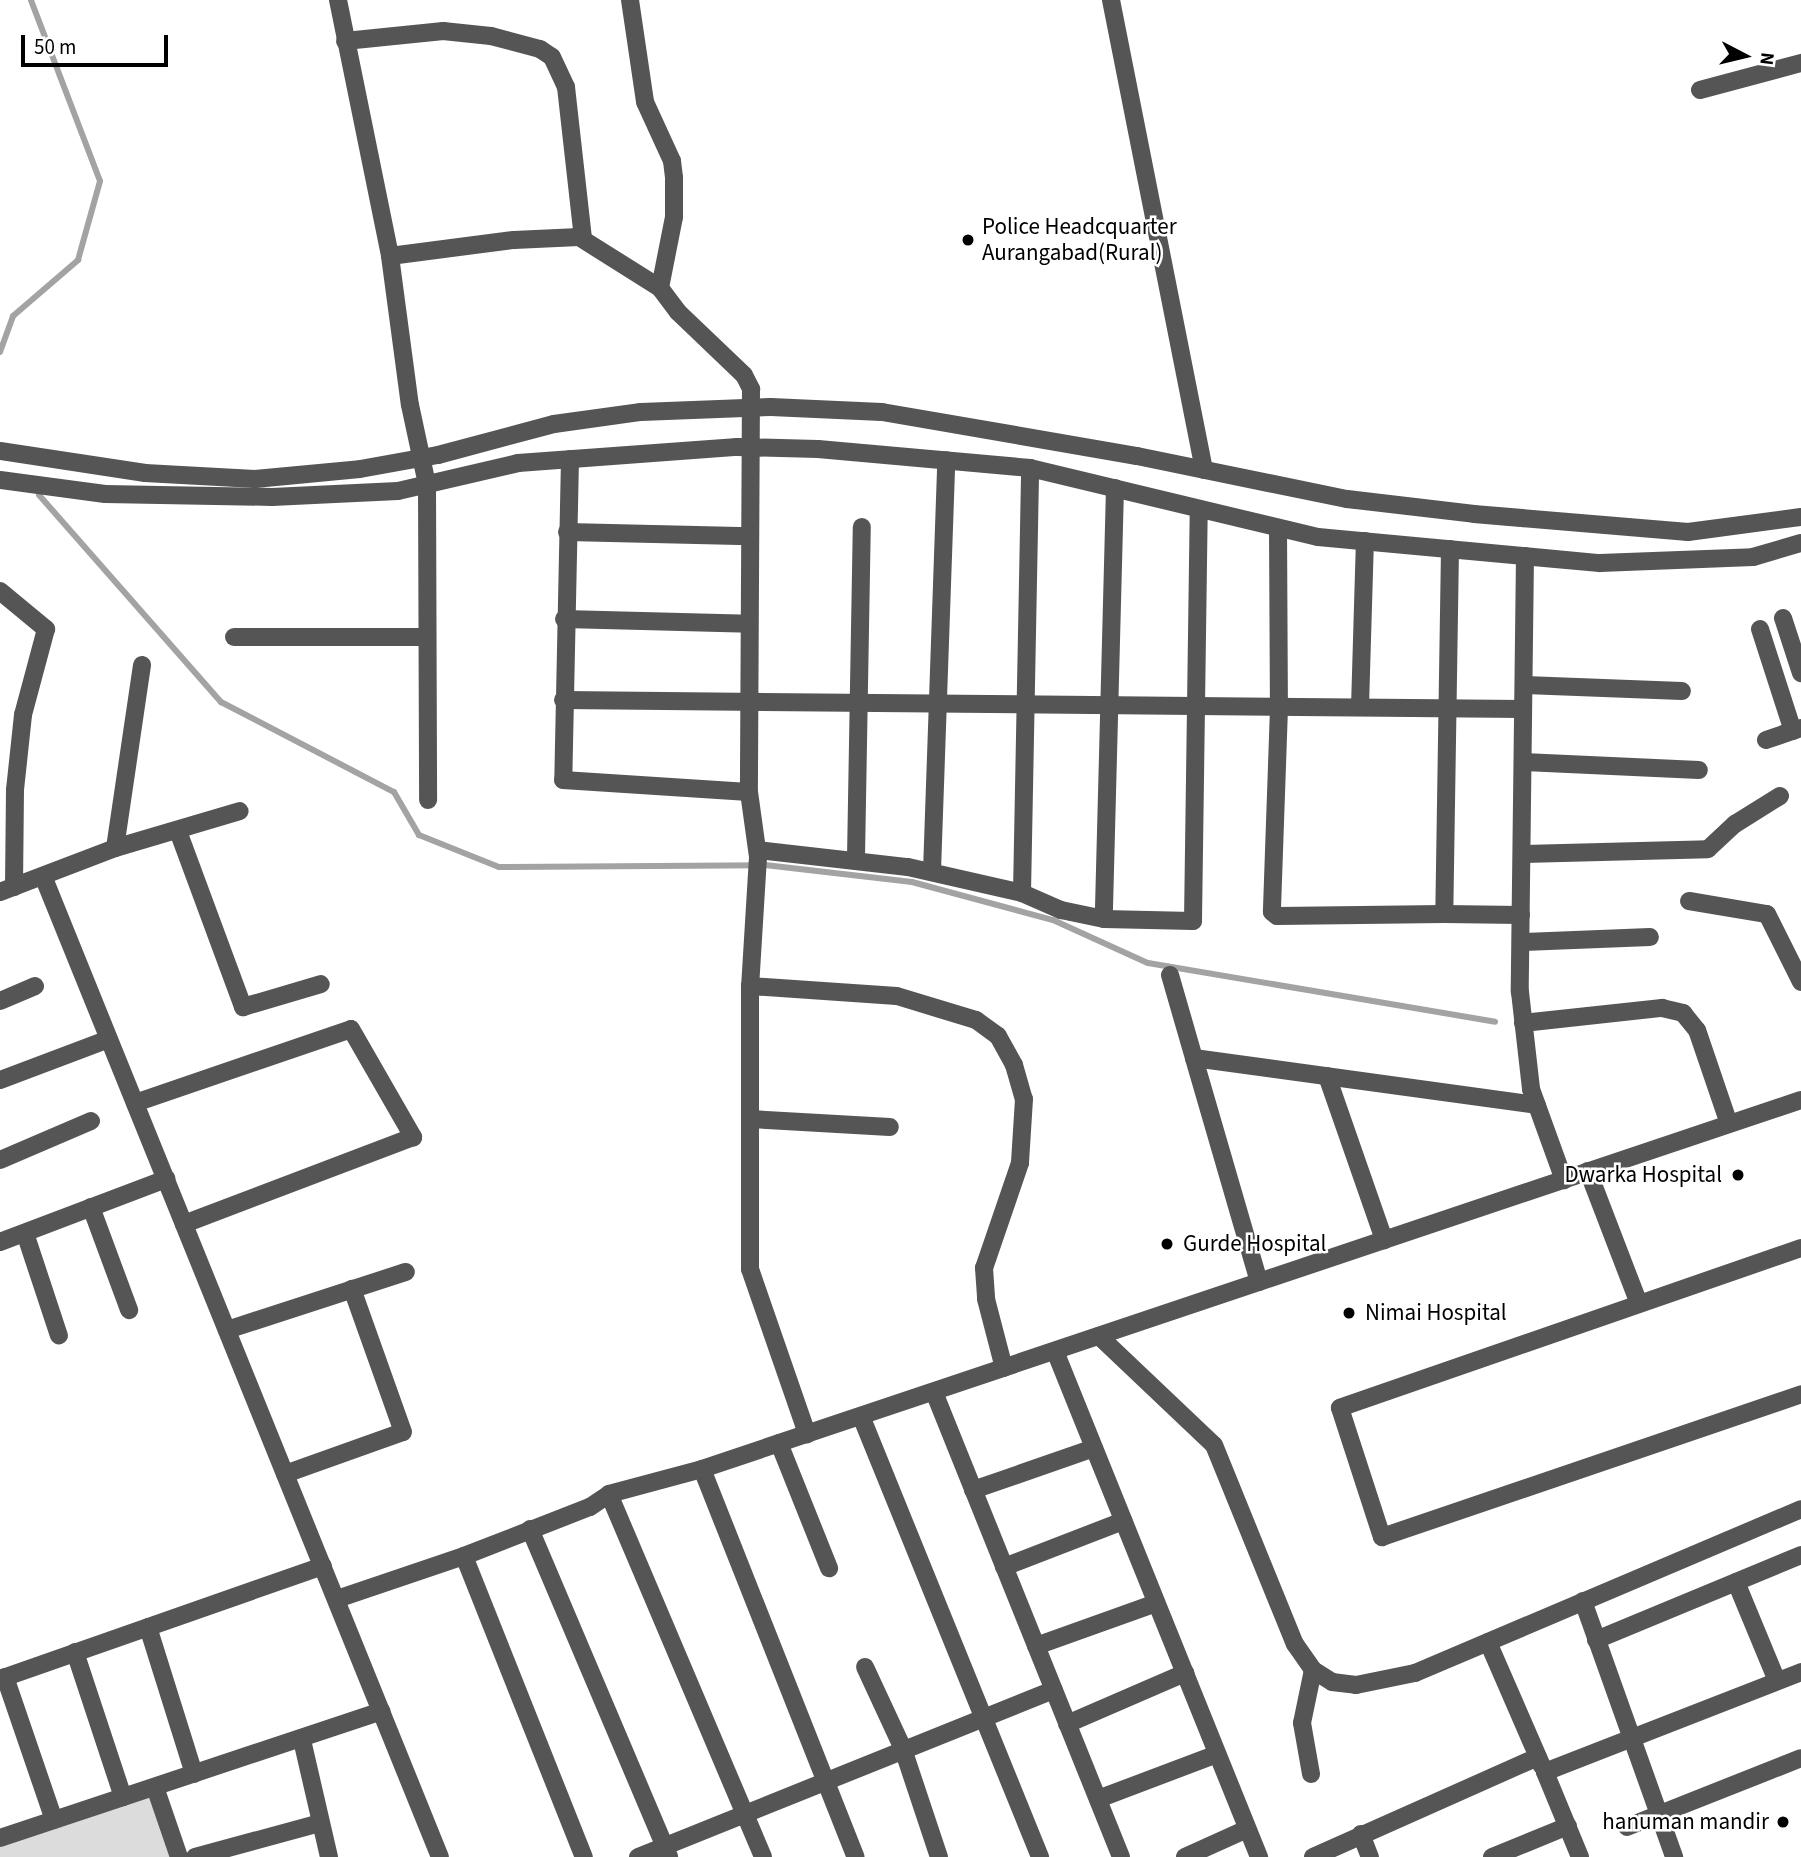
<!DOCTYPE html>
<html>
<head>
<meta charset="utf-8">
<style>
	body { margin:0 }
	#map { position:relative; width:1801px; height:1857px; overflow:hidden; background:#fff; font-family:"Source Sans 3",sans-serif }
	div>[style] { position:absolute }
	.green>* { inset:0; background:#dcdcdc }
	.stream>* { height:6px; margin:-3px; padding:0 3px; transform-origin:3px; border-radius:3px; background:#a3a3a3 }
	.minor>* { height:18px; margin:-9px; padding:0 9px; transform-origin:9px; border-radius:9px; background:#555 }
	.dots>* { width:19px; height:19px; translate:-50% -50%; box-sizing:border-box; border:4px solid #fff; border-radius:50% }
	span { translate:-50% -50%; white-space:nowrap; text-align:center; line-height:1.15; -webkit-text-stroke:5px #fff; paint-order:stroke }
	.poi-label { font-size:23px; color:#000 }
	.left { translate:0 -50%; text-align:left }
	.right { translate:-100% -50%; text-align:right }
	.north { position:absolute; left:1710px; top:21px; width:70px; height:70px; -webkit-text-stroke:5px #fff; paint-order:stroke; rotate:97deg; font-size:19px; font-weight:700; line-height:28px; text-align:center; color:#000 }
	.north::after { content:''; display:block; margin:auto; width:24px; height:32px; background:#000; clip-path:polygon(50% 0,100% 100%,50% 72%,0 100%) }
	.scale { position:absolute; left:21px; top:35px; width:147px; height:32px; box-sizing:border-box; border:4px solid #000; border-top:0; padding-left:9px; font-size:21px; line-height:24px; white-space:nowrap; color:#000; -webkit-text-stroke:5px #fff; paint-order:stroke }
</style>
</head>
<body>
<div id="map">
	<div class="green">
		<i style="clip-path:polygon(150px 1795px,171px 1857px,0 1857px,0 1845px)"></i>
	</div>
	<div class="stream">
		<i style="left:0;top:352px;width:38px;rotate:-70deg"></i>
		<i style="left:13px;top:316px;width:86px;rotate:-40.7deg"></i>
		<i style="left:78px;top:260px;width:82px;rotate:-74.4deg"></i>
		<i style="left:100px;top:181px;width:194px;rotate:-110.9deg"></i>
		<i style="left:39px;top:495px;width:276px;rotate:48.7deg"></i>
		<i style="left:221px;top:702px;width:195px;rotate:27.5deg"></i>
		<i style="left:394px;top:792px;width:50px;rotate:59.8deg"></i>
		<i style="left:419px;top:835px;width:86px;rotate:21.8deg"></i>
		<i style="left:499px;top:867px;width:266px;rotate:-0.4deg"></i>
		<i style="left:765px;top:865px;width:148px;rotate:6.6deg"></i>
		<i style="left:912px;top:882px;width:146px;rotate:15.1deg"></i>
		<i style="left:1053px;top:920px;width:104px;rotate:24.4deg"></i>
		<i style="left:1148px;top:963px;width:352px;rotate:9.6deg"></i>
	</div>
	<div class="minor">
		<i style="left:338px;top:0;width:261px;rotate:78.5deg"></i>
		<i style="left:390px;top:256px;width:150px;rotate:82.4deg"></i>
		<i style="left:410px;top:405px;width:81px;rotate:77.9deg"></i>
		<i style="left:427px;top:484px;width:316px;rotate:89.8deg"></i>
		<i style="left:630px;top:0;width:103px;rotate:81.6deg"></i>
		<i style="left:645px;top:102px;width:65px;rotate:65.4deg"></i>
		<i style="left:672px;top:161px;width:17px;rotate:83deg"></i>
		<i style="left:674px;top:178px;width:39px;rotate:90deg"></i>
		<i style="left:674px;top:217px;width:72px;rotate:101.2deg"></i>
		<i style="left:660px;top:288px;width:30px;rotate:53deg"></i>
		<i style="left:678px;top:312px;width:91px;rotate:43.7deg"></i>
		<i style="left:744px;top:375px;width:16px;rotate:63deg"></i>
		<i style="left:751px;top:389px;width:403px;rotate:90.3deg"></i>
		<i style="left:749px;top:792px;width:66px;rotate:82.1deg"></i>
		<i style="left:758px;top:857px;width:129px;rotate:93.5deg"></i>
		<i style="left:750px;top:986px;width:283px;rotate:90deg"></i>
		<i style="left:750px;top:1269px;width:175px;rotate:70.9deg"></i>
		<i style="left:1111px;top:0;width:479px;rotate:78.8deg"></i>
		<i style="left:345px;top:41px;width:99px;rotate:-5.8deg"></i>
		<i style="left:443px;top:31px;width:48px;rotate:5.9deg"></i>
		<i style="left:491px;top:36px;width:51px;rotate:14.9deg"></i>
		<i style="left:540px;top:49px;width:14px;rotate:34deg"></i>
		<i style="left:552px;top:57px;width:33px;rotate:65deg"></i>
		<i style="left:566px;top:87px;width:153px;rotate:83.6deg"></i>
		<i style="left:1700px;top:90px;width:105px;rotate:-15deg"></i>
		<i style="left:390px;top:256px;width:125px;rotate:-7.4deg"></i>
		<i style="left:514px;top:240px;width:65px;rotate:-2.6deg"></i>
		<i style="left:579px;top:237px;width:96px;rotate:32.2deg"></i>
		<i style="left:0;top:451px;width:147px;rotate:8.6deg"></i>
		<i style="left:145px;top:473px;width:110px;rotate:3.1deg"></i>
		<i style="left:255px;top:479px;width:105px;rotate:-5.4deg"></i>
		<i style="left:360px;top:469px;width:79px;rotate:-10.2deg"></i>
		<i style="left:438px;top:455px;width:120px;rotate:-15deg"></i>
		<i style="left:554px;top:424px;width:88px;rotate:-7.9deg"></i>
		<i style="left:641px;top:412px;width:130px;rotate:-2.2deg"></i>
		<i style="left:771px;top:407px;width:111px;rotate:2.6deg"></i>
		<i style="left:882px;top:412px;width:259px;rotate:9.8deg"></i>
		<i style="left:1137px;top:456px;width:214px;rotate:11.6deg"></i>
		<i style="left:1347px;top:499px;width:128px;rotate:6.7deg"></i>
		<i style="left:1474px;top:514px;width:215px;rotate:4.8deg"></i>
		<i style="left:1688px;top:532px;width:114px;rotate:-7.6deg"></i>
		<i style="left:570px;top:459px;width:321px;rotate:91.2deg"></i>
		<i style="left:563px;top:780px;width:186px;rotate:3.7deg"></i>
		<i style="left:0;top:480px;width:106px;rotate:7.6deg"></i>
		<i style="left:105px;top:494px;width:167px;rotate:1deg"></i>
		<i style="left:272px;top:497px;width:126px;rotate:-2.7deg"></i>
		<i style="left:398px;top:491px;width:123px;rotate:-13.1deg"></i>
		<i style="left:518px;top:463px;width:220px;rotate:-4.2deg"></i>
		<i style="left:737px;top:447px;width:81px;rotate:1.4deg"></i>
		<i style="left:818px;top:449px;width:213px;rotate:5.1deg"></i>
		<i style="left:1030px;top:468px;width:296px;rotate:13.5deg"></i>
		<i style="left:1318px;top:537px;width:283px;rotate:5.3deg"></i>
		<i style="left:1600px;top:563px;width:153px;rotate:-2.2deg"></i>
		<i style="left:1753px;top:557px;width:50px;rotate:-16.3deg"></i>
		<i style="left:1115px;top:488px;width:431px;rotate:91.5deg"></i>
		<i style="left:1104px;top:919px;width:89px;rotate:1.3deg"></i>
		<i style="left:1193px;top:921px;width:412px;rotate:-89.2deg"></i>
		<i style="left:1278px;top:528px;width:180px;rotate:89.7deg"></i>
		<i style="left:1279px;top:708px;width:204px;rotate:92deg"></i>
		<i style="left:1272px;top:912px;width:6px;rotate:39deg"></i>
		<i style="left:1277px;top:916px;width:167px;rotate:-0.7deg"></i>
		<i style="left:567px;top:532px;width:183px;rotate:1.3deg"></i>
		<i style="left:1450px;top:549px;width:365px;rotate:90.9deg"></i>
		<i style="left:1444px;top:914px;width:77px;rotate:0.7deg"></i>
		<i style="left:1525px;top:556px;width:436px;rotate:90.7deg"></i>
		<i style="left:1520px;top:992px;width:98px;rotate:83.5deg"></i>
		<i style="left:1531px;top:1089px;width:97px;rotate:70.1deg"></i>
		<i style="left:0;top:591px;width:60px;rotate:39.6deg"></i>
		<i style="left:46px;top:629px;width:89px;rotate:105deg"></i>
		<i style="left:23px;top:715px;width:75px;rotate:96.1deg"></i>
		<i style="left:15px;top:790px;width:97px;rotate:90.6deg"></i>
		<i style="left:1783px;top:618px;width:58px;rotate:71.9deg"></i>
		<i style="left:564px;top:619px;width:185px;rotate:1.5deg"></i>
		<i style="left:1760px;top:629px;width:107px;rotate:72.1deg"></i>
		<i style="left:234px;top:637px;width:193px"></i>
		<i style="left:1525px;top:685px;width:157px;rotate:2.2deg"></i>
		<i style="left:563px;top:700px;width:960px;rotate:0.54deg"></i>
		<i style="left:1360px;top:707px;width:166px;rotate:-88.3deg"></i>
		<i style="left:1766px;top:740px;width:37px;rotate:-19deg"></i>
		<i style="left:1523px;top:762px;width:176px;rotate:2.6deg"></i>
		<i style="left:178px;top:831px;width:188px;rotate:69.7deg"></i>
		<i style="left:243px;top:1007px;width:81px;rotate:-16.4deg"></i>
		<i style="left:115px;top:848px;width:185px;rotate:-81.6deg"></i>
		<i style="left:758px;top:850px;width:151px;rotate:6.5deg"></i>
		<i style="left:908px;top:867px;width:117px;rotate:12.8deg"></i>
		<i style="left:1022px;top:893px;width:43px;rotate:23.6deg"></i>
		<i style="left:1061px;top:910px;width:44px;rotate:11.8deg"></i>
		<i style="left:1522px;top:854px;width:186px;rotate:-1.5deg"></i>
		<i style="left:1708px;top:849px;width:37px;rotate:-43deg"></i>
		<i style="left:1735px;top:824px;width:53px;rotate:-31.9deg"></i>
		<i style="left:856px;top:858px;width:331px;rotate:-89deg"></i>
		<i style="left:932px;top:871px;width:411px;rotate:-88deg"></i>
		<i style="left:43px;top:876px;width:1058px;rotate:67.97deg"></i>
		<i style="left:0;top:892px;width:123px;rotate:-20.9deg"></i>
		<i style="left:115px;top:848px;width:130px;rotate:-16.5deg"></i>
		<i style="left:1022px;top:893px;width:425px;rotate:-88.9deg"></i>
		<i style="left:1689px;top:901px;width:79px;rotate:9.5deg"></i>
		<i style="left:1767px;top:914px;width:76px;rotate:63.4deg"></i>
		<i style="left:1521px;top:942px;width:129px;rotate:-2.2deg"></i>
		<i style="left:1170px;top:975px;width:86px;rotate:73.9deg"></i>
		<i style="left:750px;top:986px;width:147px;rotate:3.9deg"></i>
		<i style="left:897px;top:996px;width:83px;rotate:16.9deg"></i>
		<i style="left:976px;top:1020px;width:27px;rotate:36deg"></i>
		<i style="left:998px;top:1036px;width:33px;rotate:61deg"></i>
		<i style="left:1014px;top:1065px;width:35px;rotate:74deg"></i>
		<i style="left:1024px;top:1099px;width:64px;rotate:93.6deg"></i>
		<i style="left:1020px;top:1163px;width:111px;rotate:108.9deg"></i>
		<i style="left:984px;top:1268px;width:31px;rotate:86deg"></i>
		<i style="left:986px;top:1299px;width:71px;rotate:75.4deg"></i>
		<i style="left:0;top:1001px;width:38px;rotate:-23deg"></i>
		<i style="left:1523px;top:1023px;width:140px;rotate:-6.2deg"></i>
		<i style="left:1662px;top:1008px;width:22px;rotate:13deg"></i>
		<i style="left:1683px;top:1013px;width:22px;rotate:51deg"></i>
		<i style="left:1697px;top:1030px;width:99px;rotate:71.2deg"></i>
		<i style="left:1327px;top:1076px;width:174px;rotate:70.8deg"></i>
		<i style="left:0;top:1080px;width:116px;rotate:-20.6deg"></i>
		<i style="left:135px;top:1103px;width:228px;rotate:-18.9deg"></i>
		<i style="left:351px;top:1029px;width:125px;rotate:60.1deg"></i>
		<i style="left:413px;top:1137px;width:245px;rotate:159.2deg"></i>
		<i style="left:750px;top:1119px;width:140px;rotate:3.3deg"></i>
		<i style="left:0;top:1160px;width:99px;rotate:-23.2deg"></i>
		<i style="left:1588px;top:1171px;width:142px;rotate:69deg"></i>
		<i style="left:91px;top:1207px;width:110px;rotate:69.7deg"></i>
		<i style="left:25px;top:1233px;width:108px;rotate:71.7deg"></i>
		<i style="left:0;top:1242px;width:178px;rotate:-20.8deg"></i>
		<i style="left:1801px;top:1248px;width:488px;rotate:160.9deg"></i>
		<i style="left:1340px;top:1408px;width:136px;rotate:72deg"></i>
		<i style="left:1382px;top:1537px;width:443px;rotate:-18.8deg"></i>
		<i style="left:1259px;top:1282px;width:233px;rotate:-106.2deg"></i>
		<i style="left:1194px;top:1058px;width:346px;rotate:7.8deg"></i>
		<i style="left:227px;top:1330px;width:188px;rotate:-18deg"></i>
		<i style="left:1099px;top:1336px;width:158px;rotate:43.5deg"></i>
		<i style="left:1214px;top:1445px;width:215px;rotate:67.9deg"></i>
		<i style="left:1295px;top:1644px;width:32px;rotate:55deg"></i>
		<i style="left:1313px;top:1670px;width:22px;rotate:32deg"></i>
		<i style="left:1332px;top:1682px;width:24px;rotate:7deg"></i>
		<i style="left:1356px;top:1685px;width:60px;rotate:-11.5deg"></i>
		<i style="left:1415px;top:1673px;width:419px;rotate:-23deg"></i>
		<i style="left:1055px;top:1351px;width:546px;rotate:68.04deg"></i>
		<i style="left:934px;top:1392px;width:501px;rotate:68.09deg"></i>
		<i style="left:861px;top:1416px;width:476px;rotate:67.9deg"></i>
		<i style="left:779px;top:1443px;width:135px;rotate:68.2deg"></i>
		<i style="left:702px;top:1469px;width:417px;rotate:68.4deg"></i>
		<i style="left:285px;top:1474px;width:125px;rotate:-19.6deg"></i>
		<i style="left:403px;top:1432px;width:152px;rotate:-109.6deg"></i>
		<i style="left:973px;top:1490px;width:128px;rotate:-19.1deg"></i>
		<i style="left:609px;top:1494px;width:394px;rotate:67deg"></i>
		<i style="left:530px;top:1529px;width:356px;rotate:67deg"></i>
		<i style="left:464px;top:1556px;width:324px;rotate:68.3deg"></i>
		<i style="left:1004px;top:1567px;width:128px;rotate:-21.1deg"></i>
		<i style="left:1736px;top:1582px;width:107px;rotate:67.5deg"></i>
		<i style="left:337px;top:1599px;width:134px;rotate:-18.7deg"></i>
		<i style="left:464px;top:1556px;width:135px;rotate:-21.3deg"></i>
		<i style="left:590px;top:1507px;width:23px;rotate:-34deg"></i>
		<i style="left:609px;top:1494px;width:96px;rotate:-15deg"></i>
		<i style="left:702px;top:1469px;width:1159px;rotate:-18.56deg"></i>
		<i style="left:1583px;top:1601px;width:272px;rotate:70.4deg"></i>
		<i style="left:148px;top:1627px;width:154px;rotate:72.6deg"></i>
		<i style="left:1596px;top:1640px;width:222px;rotate:-22.5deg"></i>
		<i style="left:1488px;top:1642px;width:135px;rotate:66.5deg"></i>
		<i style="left:1036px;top:1646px;width:127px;rotate:-19.7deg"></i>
		<i style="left:75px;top:1652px;width:153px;rotate:71.7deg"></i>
		<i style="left:865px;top:1667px;width:90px;rotate:65.1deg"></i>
		<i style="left:903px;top:1749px;width:114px;rotate:71.6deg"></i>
		<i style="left:5px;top:1677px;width:151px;rotate:71.1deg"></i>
		<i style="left:0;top:1679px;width:342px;rotate:-19.3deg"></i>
		<i style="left:1067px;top:1724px;width:129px;rotate:-23.4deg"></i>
		<i style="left:302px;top:1740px;width:120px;rotate:77deg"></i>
		<i style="left:1311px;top:1774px;width:52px;rotate:-100deg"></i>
		<i style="left:1302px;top:1723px;width:54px;rotate:-78.3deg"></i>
		<i style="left:155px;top:1787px;width:74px;rotate:71.1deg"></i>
		<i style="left:1098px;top:1799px;width:127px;rotate:-20.7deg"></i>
		<i style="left:1627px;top:1827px;width:187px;rotate:-21.6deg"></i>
		<i style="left:1361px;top:1834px;width:25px;rotate:69deg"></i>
		<i style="left:0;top:1838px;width:402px;rotate:-18.4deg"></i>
		<i style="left:195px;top:1857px;width:130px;rotate:-15.2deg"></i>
		<i style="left:638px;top:1857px;width:448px;rotate:-21.9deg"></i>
		<i style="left:1185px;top:1857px;width:68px;rotate:-24.3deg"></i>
		<i style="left:1313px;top:1857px;width:246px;rotate:-24deg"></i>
		<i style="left:1492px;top:1857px;width:82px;rotate:-22.2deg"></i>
		<i style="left:1580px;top:1857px;width:92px;rotate:-112.4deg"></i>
		<i style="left:1545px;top:1772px;width:275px;rotate:-21.3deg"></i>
	</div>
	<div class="dots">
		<i style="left:968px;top:240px;background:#000"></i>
		<i style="left:1738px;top:1175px;background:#000"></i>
		<i style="left:1167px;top:1244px;background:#000"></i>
		<i style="left:1349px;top:1313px;background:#000"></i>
		<i style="left:1783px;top:1822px;background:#000"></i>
	</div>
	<div class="poi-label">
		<span class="left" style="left:982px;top:240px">Police Headcquarter<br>Aurangabad(Rural)</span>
		<span class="right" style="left:1722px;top:1175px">Dwarka Hospital</span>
		<span class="left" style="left:1183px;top:1244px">Gurde Hospital</span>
		<span class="left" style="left:1365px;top:1313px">Nimai Hospital</span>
		<span class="right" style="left:1769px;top:1822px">hanuman mandir</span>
	</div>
	<div class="north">N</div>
	<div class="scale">50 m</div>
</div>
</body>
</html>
